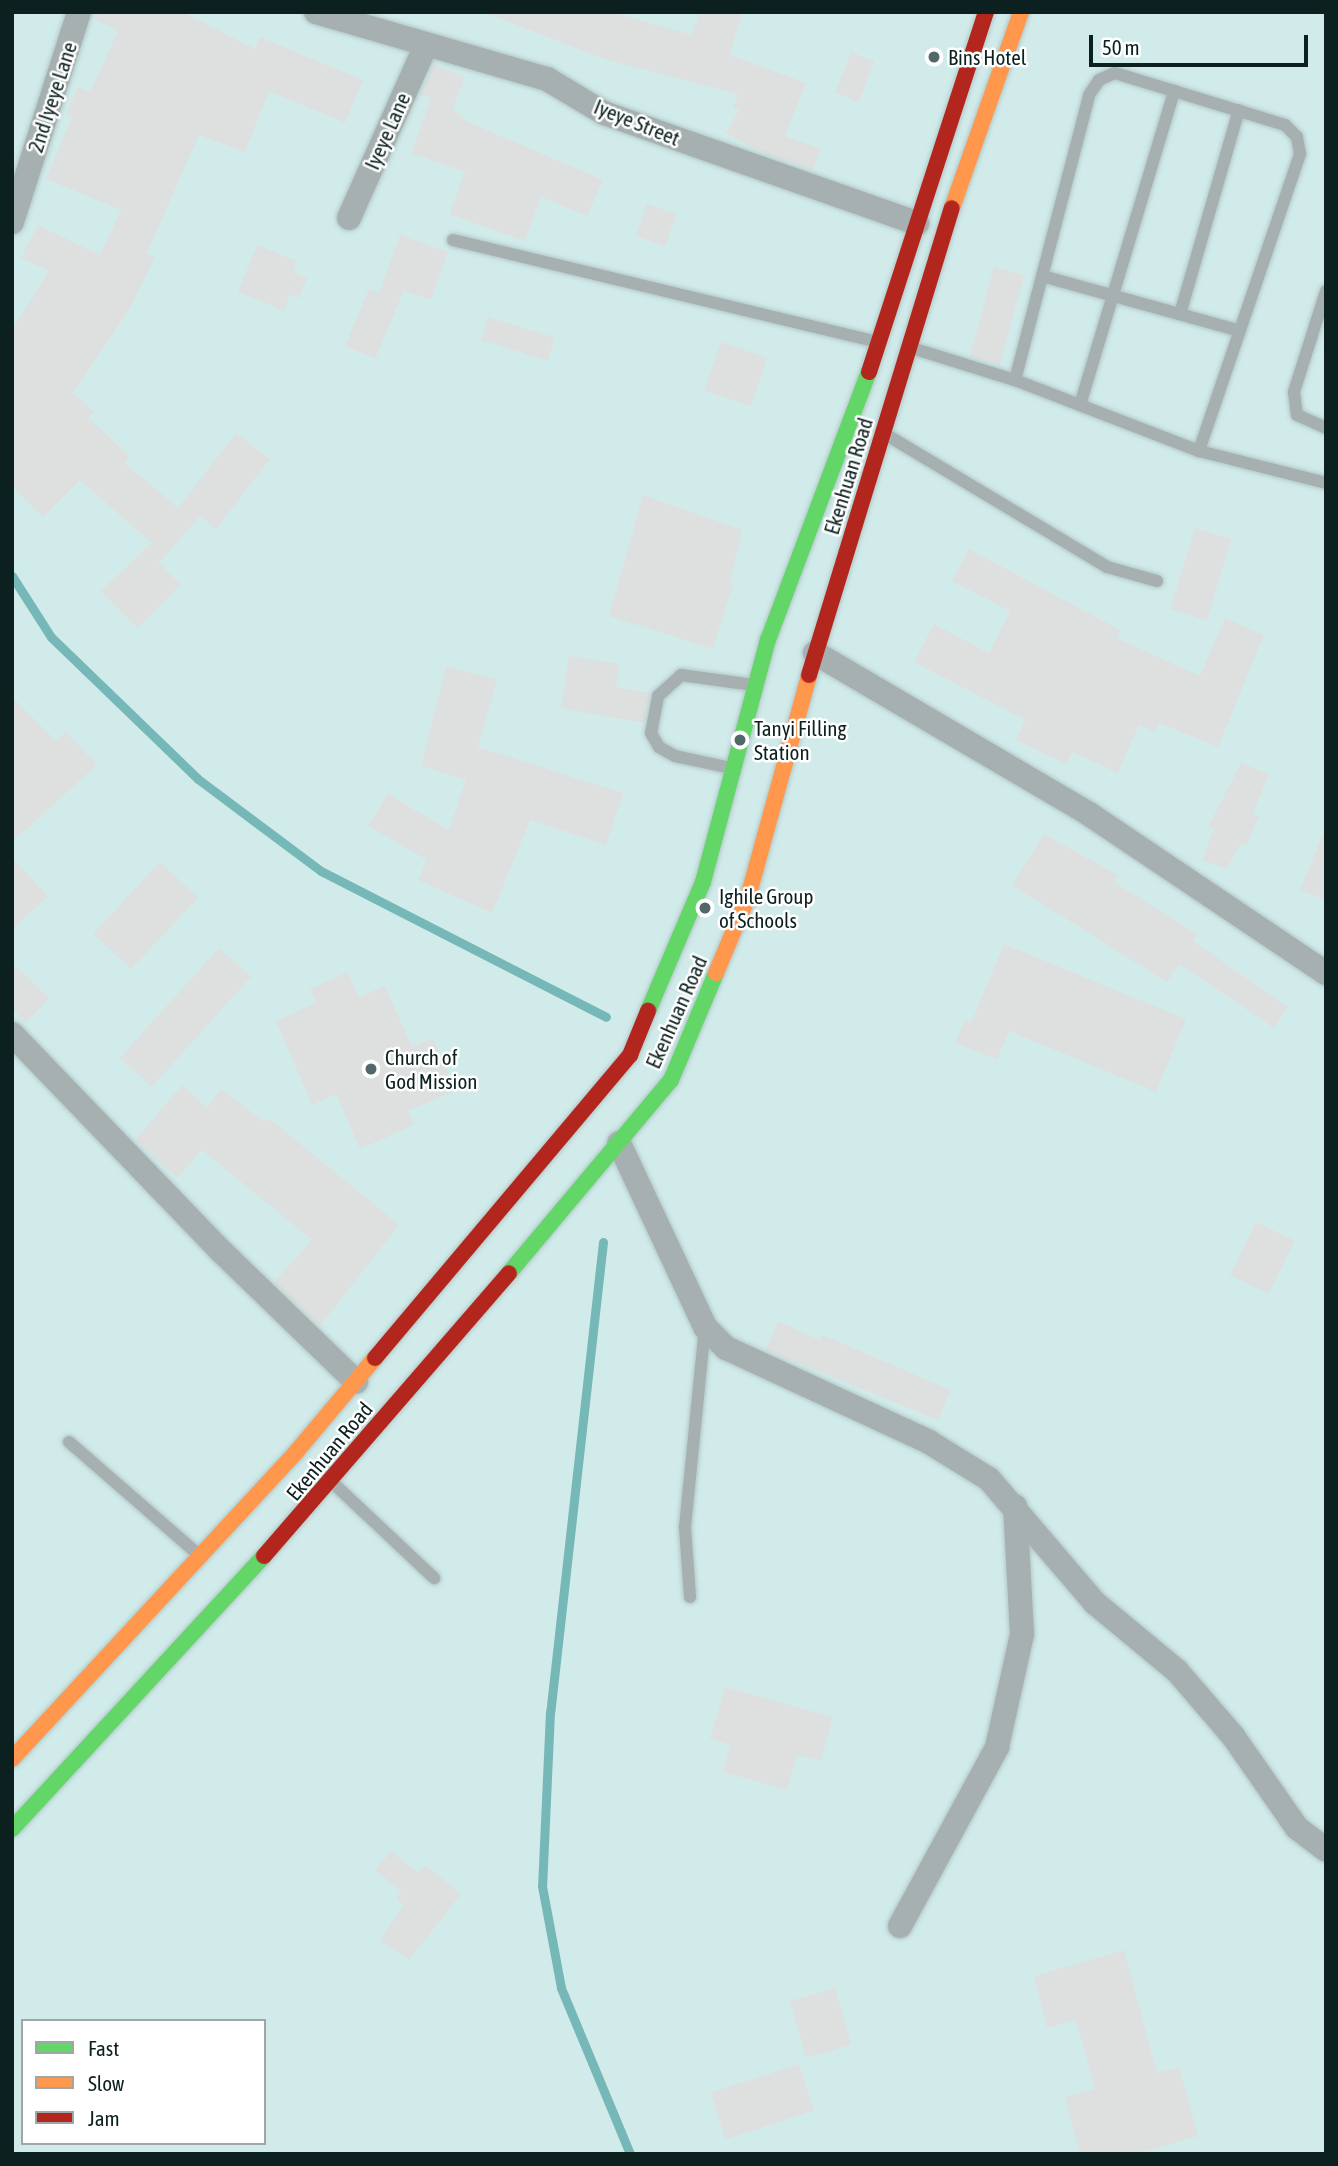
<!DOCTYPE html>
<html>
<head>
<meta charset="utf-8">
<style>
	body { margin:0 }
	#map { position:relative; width:1338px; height:2166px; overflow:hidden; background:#d1ebeb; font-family:"Asap Condensed",sans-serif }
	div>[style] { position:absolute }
	.stream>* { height:9px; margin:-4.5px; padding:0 4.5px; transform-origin:4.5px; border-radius:4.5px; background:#76b7b8 }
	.building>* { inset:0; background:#dde0df; transform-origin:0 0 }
	.roads { filter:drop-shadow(0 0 2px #b4c8c8) drop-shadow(0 0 2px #b4c8c8) }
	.lane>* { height:12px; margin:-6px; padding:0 6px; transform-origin:6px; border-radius:6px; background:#a6b0b0 }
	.street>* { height:24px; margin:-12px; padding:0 12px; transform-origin:12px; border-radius:12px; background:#a6b0b0 }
	.fast>* { height:16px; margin:-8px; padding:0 8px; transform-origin:8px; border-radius:8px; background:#63d668 }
	.slow>* { height:16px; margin:-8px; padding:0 8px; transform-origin:8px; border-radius:8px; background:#ff974d }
	.jam>* { height:16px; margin:-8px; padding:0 8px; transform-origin:8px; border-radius:8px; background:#b3261e }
	.dots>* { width:19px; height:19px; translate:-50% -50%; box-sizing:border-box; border:4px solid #fff; border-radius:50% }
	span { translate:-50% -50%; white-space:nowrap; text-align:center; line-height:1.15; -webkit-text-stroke:5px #fff; paint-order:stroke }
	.poi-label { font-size:21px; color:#0d2020 }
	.left { translate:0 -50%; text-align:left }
	.street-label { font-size:21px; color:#0d2020 }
	.frame { position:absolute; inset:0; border:14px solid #0d2020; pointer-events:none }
	.legend { position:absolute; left:21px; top:2019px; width:245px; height:126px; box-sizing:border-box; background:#fff; border:2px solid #9ea6a6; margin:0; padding:9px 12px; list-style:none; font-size:21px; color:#0d2020 }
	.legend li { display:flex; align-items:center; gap:14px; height:35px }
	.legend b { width:35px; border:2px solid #9ea6a6 }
	.scale { position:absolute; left:1089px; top:35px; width:219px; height:32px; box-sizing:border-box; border:4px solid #0d2020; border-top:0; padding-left:9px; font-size:21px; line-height:24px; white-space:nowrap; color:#0d2020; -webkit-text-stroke:5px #fff; paint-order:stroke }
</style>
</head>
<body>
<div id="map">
	<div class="stream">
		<i style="left:12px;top:576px;width:72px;rotate:57.4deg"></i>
		<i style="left:51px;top:637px;width:204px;rotate:44deg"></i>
		<i style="left:198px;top:779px;width:154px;rotate:36.8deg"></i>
		<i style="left:321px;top:871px;width:320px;rotate:27.1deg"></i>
		<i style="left:603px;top:1242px;width:473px;rotate:96.4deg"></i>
		<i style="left:550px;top:1712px;width:174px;rotate:92.6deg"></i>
		<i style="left:542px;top:1886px;width:104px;rotate:79.4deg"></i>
		<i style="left:561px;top:1988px;width:180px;rotate:67.4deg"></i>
	</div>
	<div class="building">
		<i style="clip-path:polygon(93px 12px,183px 12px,255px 49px,260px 37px,363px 80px,345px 123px,269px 91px,245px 152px,199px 135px,147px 253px,155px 257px,129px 310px,73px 393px,94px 412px,88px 417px,130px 457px,125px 463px,178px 508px,236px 433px,270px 459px,216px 529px,200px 516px,159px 563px,181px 585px,137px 628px,101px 591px,152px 543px,80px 480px,43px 517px,12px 486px,12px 330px,49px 271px,21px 258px,38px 225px,100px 255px,121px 210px,46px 179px,72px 117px,66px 114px,78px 87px,90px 92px,118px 31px,93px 18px)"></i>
		<i style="clip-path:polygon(483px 12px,611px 12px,692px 35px,699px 12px,742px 12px,730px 55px,806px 83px,785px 136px,821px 149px,813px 170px,755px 150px,726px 133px,739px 110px,733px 108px,738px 94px,604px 59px)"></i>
		<i style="left:851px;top:52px;width:25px;height:44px;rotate:21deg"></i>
		<i style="clip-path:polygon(434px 65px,465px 77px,453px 108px,466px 121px,603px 180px,587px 216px,541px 197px,525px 241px,449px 214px,465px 172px,411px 153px,431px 98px,420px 94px)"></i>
		<i style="left:647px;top:204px;width:31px;height:34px;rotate:19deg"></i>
		<i style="clip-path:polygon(400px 235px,448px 252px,431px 300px,404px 291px,375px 359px,345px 346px,369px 289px,379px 293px)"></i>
		<i style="clip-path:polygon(257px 245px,297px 261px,293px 272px,307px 278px,299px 298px,290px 295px,284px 311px,238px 292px)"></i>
		<i style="left:994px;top:267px;width:31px;height:93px;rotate:15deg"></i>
		<i style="left:488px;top:317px;width:70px;height:24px;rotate:17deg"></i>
		<i style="left:721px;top:342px;width:49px;height:51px;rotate:19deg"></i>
		<i style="clip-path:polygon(643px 495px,742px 530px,730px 583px,733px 584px,713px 649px,609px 616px)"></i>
		<i style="left:1195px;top:528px;width:38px;height:85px;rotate:17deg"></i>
		<i style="clip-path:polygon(969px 549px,1120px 630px,1117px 638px,1200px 676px,1225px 618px,1264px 635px,1218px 747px,1159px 723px,1155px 732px,1139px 725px,1118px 773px,1072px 752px,1066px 764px,1016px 740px,1025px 720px,914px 662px,934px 624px,989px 653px,1010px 611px,952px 581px)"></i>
		<i style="clip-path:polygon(569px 656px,620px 664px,616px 687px,650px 693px,644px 723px,561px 708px)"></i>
		<i style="clip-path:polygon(446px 666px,497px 680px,478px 747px,623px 793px,606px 845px,530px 820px,492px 913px,418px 880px,427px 860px,368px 826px,388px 794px,449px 830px,466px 780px,421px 766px)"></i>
		<i style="clip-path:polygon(12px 697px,56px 741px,66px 732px,97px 765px,12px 842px)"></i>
		<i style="clip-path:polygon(1241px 763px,1269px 774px,1253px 813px,1259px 816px,1247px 845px,1241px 843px,1227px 869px,1202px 860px,1214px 829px,1208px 827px)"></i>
		<i style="clip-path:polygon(1325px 829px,1326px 829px,1326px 900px,1300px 890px)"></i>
		<i style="clip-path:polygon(1044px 834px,1118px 875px,1114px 882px,1197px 934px,1193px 941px,1288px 1007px,1274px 1028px,1179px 964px,1167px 982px,1012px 885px)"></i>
		<i style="clip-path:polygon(12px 858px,48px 896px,12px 930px)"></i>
		<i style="left:160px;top:862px;width:52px;height:98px;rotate:43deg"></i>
		<i style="clip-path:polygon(1004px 944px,1186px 1019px,1156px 1092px,1009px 1031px,997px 1059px,955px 1043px,965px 1020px,971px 1023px)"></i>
		<i style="left:219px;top:948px;width:43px;height:148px;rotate:42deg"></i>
		<i style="clip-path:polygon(12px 963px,49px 998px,26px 1022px,12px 1009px)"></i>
		<i style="clip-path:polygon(348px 972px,359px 997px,385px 986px,412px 1047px,433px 1038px,455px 1091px,408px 1111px,414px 1125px,360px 1149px,336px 1094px,312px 1105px,276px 1021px,316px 1003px,310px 989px)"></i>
		<i style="clip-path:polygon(182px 1085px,207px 1108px,221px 1089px,265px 1122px,269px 1118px,399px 1225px,320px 1326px,274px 1282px,312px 1240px,202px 1150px,177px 1178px,135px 1140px)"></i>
		<i style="left:1256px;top:1222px;width:43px;height:59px;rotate:26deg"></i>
		<i style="clip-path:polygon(778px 1321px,820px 1340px,823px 1335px,951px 1390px,938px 1420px,766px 1350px)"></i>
		<i style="clip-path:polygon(725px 1687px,833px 1717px,821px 1761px,797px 1755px,787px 1790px,723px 1772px,730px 1745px,710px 1739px)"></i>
		<i style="clip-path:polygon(391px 1851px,418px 1873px,426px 1865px,461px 1894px,409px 1960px,380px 1940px,404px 1905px,396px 1899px,402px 1892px,375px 1870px)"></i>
		<i style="clip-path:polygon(1124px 1950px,1157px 2073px,1179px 2067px,1198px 2136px,1136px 2154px,1080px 2154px,1065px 2097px,1095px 2089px,1076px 2020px,1047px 2028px,1034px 1976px)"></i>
		<i style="left:835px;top:1988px;width:59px;height:47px;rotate:74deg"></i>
		<i style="left:799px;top:2064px;width:49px;height:93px;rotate:72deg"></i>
	</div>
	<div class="roads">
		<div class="lane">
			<i style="left:453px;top:240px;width:434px;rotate:13.5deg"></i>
			<i style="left:1042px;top:276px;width:205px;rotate:15.5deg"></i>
			<i style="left:1326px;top:291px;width:106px;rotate:107.6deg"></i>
			<i style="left:1294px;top:392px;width:23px;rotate:83deg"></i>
			<i style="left:1297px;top:415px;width:32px;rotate:24deg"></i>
			<i style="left:1180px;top:314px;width:212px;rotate:-73.9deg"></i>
			<i style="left:912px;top:348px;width:108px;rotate:17.3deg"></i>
			<i style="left:1015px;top:380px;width:197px;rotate:21.1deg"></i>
			<i style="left:1199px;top:451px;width:131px;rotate:14.1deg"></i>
			<i style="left:1015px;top:380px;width:294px;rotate:-75.4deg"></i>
			<i style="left:1089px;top:95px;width:18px;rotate:-56deg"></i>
			<i style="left:1099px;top:80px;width:17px;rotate:-24deg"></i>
			<i style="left:1115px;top:73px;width:178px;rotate:17deg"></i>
			<i style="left:1285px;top:125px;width:17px;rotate:45deg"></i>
			<i style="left:1297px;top:137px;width:17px;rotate:80deg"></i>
			<i style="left:1300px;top:154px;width:314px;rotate:108.8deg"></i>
			<i style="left:1080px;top:405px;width:328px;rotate:-73.3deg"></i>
			<i style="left:885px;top:434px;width:259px;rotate:30.9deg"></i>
			<i style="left:1107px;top:567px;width:52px;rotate:15.6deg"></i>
			<i style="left:731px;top:768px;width:57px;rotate:-167.9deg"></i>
			<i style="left:675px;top:756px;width:18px;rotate:-151deg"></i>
			<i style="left:659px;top:747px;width:16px;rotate:-120deg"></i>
			<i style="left:651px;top:733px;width:38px;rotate:-79deg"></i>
			<i style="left:658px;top:696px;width:31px;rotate:-42deg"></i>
			<i style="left:681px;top:675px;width:73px;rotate:7.9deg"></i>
			<i style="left:69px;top:1442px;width:171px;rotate:41deg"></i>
			<i style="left:333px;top:1483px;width:139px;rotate:43.2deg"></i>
			<i style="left:690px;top:1597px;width:70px;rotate:-94.1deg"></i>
			<i style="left:685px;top:1527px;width:200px;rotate:-84.3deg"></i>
		</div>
		<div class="street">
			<i style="left:316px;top:12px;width:241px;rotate:16.2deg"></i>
			<i style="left:547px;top:79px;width:66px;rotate:30.8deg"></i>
			<i style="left:604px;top:113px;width:332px;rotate:19.4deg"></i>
			<i style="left:349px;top:218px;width:189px;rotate:-66deg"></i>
			<i style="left:12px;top:222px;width:220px;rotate:-72.3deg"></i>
			<i style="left:815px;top:653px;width:318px;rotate:30.4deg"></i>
			<i style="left:1089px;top:814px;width:285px;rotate:33.9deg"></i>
			<i style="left:12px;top:1034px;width:301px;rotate:46.1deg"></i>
			<i style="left:221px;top:1251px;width:188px;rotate:44.1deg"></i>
			<i style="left:619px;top:1143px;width:203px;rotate:64.9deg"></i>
			<i style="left:705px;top:1327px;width:30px;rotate:45deg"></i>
			<i style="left:726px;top:1348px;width:224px;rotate:24.8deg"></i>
			<i style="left:929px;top:1442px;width:70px;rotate:31.7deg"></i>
			<i style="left:989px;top:1479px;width:163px;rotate:49.5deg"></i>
			<i style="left:1095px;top:1603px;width:107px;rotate:39.7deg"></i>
			<i style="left:1177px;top:1671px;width:86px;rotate:49.3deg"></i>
			<i style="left:1233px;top:1736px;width:112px;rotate:55.2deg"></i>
			<i style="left:1297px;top:1828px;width:36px;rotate:37deg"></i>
			<i style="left:900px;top:1926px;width:204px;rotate:-61.5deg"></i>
			<i style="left:997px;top:1747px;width:116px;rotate:-77.5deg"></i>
			<i style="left:1022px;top:1634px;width:128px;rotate:-93.1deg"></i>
		</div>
		<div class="fast">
			<i style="left:648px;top:1011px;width:140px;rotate:-66.9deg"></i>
			<i style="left:703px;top:882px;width:251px;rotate:-75deg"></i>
			<i style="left:768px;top:640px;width:286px;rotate:-69.4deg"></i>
			<i style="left:509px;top:1273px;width:252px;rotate:-50deg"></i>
			<i style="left:671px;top:1080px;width:116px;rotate:-67.2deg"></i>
			<i style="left:12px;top:1829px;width:372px;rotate:-47.3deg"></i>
		</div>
		<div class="slow">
			<i style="left:952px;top:208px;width:208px;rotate:-70.6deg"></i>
			<i style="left:716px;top:973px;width:82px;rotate:-67.2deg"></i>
			<i style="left:748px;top:897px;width:230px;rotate:-74.6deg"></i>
			<i style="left:12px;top:1759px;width:420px;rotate:-47.2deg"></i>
			<i style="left:297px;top:1451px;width:121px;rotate:-50deg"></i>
		</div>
		<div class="jam">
			<i style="left:869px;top:372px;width:379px;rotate:-72deg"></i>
			<i style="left:809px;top:675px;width:488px;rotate:-73deg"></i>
			<i style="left:375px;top:1358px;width:396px;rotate:-49.9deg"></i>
			<i style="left:630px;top:1055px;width:48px;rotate:-67.8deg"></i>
			<i style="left:264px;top:1556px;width:374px;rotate:-49.1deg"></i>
		</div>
	</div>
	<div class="dots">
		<i style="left:934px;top:57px;background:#526767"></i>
		<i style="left:740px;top:740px;background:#526767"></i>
		<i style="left:705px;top:908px;background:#526767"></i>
		<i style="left:371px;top:1069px;background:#526767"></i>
	</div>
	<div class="poi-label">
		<span class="left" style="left:948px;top:57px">Bins Hotel</span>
		<span class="left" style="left:754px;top:740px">Tanyi Filling<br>Station</span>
		<span class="left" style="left:719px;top:908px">Ighile Group<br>of Schools</span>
		<span class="left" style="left:385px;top:1069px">Church of<br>God Mission</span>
	</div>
	<div class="street-label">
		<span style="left:52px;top:97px;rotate:-72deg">2nd Iyeye Lane</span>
		<span style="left:637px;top:122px;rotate:22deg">Iyeye Street</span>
		<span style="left:387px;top:131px;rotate:-66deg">Iyeye Lane</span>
		<span style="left:848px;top:476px;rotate:-73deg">Ekenhuan Road</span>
		<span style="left:676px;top:1012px;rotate:-66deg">Ekenhuan Road</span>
		<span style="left:329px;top:1451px;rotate:-50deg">Ekenhuan Road</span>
	</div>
	<div class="frame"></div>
	<ul class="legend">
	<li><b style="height:9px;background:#63d668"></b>Fast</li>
	<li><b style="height:9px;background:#ff974d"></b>Slow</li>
	<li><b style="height:9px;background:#b3261e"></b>Jam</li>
	</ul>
	<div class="scale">50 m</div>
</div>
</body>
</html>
